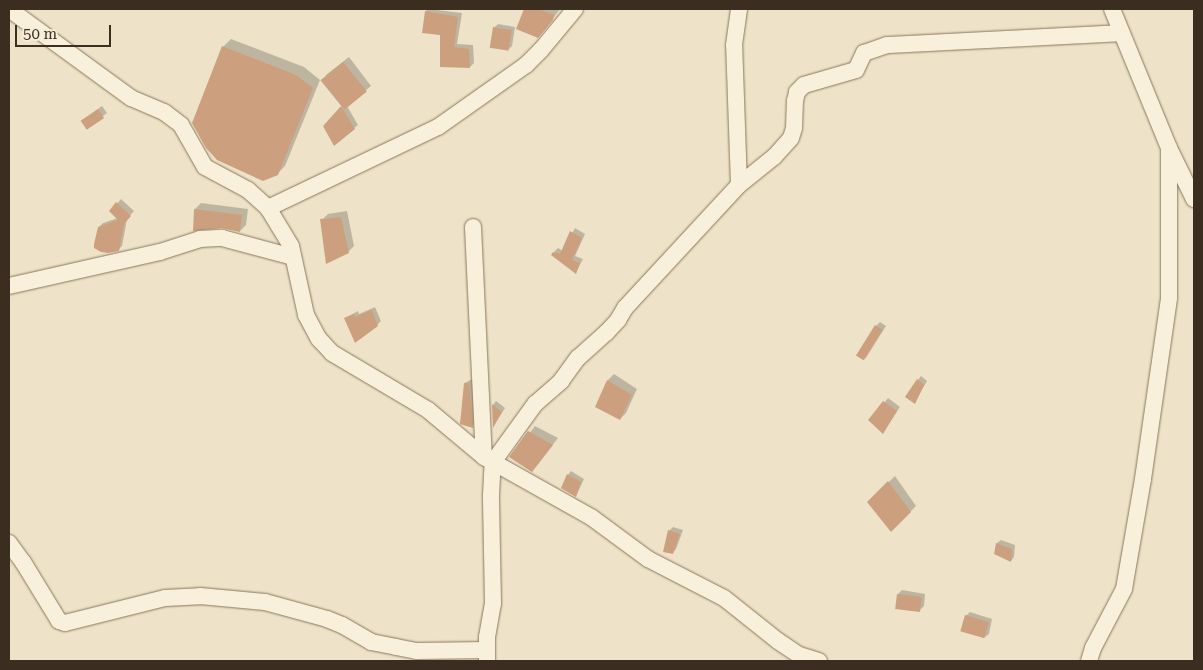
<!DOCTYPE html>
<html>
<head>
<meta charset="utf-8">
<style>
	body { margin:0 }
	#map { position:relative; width:1203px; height:670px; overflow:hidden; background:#eee3c8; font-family:"Roboto Serif",serif }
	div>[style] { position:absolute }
	.shadow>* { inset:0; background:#0003 }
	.building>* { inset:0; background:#cca07e; transform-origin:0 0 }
	.roads { filter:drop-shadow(0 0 1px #8a765d) drop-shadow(0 0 1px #8a765d) }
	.minor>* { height:16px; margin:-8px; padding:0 8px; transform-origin:8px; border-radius:8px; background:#f9f0db }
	span { translate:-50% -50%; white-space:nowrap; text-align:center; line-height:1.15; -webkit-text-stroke:5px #f6edd8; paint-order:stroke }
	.frame { position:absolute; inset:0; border:10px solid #3b2e20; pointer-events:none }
	.scale { position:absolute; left:15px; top:25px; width:96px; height:22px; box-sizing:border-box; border:2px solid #3b2e20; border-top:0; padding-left:6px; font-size:15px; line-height:18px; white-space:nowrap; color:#3b2e20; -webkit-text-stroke:4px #f6edd8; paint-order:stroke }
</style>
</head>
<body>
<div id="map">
	<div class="shadow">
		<i style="clip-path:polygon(428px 9px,462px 13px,457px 44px,473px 45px,474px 63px,470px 67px,441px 34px,426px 11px)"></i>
		<i style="clip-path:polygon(525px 9px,560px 9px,544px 30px,518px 28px)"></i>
		<i style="clip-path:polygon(498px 24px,515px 27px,512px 46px,508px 50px,494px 28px)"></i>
		<i style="clip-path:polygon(231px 39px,304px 67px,320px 80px,285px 166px,277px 174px,223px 47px)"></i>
		<i style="clip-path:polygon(349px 57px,371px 86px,347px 106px,358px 125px,354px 128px,324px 126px,343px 106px,326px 75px)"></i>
		<i style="clip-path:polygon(102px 106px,107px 113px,87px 128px,86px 118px)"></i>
		<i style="clip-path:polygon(121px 199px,134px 211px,127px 219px,122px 246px,118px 250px,99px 227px,103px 223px,118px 218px,111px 211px)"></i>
		<i style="clip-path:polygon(201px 203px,248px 209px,246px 225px,240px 231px,195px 209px)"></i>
		<i style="clip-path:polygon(347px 211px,354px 246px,348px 252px,322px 220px,328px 214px)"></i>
		<i style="clip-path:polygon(575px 228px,585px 234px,575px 256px,583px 259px,576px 272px,554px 252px,558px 248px,563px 251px)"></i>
		<i style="clip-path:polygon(375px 307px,381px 321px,377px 325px,345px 318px,358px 311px,359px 314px)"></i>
		<i style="clip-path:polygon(880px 322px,886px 326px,864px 361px,876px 326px)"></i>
		<i style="clip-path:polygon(614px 374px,637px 389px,626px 413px,620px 419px,597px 406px,608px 380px)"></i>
		<i style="clip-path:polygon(921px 376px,927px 381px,915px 402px,906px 396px)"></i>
		<i style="clip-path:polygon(472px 379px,476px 423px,472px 426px,465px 383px)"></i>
		<i style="clip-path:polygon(888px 398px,900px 407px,883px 432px,870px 420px)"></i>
		<i style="clip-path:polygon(496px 401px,505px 408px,494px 425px,493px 405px)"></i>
		<i style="clip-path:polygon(535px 426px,558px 438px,537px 465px,511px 457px)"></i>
		<i style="clip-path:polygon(571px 471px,584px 479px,576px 496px,568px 475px)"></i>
		<i style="clip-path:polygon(895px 476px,916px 506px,891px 531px,868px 502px)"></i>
		<i style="clip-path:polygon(673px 527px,683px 530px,676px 549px,672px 553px,669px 531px)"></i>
		<i style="clip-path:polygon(1001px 540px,1015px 545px,1014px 557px,1011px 561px,995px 553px,997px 543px)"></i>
		<i style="clip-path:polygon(902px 590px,925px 594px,924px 606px,920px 610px,898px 594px)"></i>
		<i style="clip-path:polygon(970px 612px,992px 619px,989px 634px,985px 637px,966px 616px)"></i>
	</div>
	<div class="building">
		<i style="clip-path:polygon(524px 9px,539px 9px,554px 15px,553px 20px,538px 38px,516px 29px)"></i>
		<i style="clip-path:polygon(425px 11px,458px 17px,454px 47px,469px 49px,470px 68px,440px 67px,440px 35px,422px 33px)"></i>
		<i style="left:493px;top:27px;width:19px;height:21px;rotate:9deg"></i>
		<i style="clip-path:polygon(222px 46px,296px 75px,313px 88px,278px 175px,263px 181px,217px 160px,206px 148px,192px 123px)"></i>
		<i style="left:343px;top:62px;width:38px;height:29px;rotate:51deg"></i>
		<i style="clip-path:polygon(341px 106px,355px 129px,334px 146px,323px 126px)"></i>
		<i style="left:98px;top:109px;width:11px;height:21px;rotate:56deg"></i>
		<i style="clip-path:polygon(116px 202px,131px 216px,124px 224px,119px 251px,108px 253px,101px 252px,94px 248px,94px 244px,98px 227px,118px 220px,109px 211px)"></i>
		<i style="clip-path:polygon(194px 209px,242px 215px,240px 232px,222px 228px,193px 231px)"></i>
		<i style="clip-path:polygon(341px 217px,349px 253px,326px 264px,320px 219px)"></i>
		<i style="clip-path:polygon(570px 231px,582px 238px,572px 260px,580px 263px,576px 274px,551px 255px,553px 252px,560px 254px)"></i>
		<i style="clip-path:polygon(372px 310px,378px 326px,355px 343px,344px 318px,354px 314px,355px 317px)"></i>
		<i style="left:875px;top:325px;width:9px;height:36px;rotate:32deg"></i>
		<i style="clip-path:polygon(917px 379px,924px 385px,915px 404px,905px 397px)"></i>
		<i style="clip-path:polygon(607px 380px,632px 395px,620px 420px,595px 407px)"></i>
		<i style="clip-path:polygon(464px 383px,469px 383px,473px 428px,460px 424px)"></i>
		<i style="clip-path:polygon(883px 401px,897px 411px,883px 434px,868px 420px)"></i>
		<i style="clip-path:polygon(492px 404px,502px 412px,493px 428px,493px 427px)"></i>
		<i style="clip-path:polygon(528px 431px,553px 445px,532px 472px,509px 457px)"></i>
		<i style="clip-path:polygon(567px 474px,581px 482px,576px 497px,561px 488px)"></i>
		<i style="clip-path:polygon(888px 481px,911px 512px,891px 532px,867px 502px)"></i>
		<i style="clip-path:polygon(668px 530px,680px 534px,673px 554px,663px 552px)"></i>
		<i style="clip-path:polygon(996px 543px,1012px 549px,1011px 562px,994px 554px)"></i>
		<i style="left:897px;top:594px;width:25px;height:15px;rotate:7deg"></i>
		<i style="left:965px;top:615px;width:25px;height:17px;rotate:16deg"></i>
	</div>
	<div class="roads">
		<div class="minor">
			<i style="left:9px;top:9px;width:151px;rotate:36.1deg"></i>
			<i style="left:131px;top:98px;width:36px;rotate:23deg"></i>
			<i style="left:164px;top:112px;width:21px;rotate:37deg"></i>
			<i style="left:181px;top:125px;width:48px;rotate:60.3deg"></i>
			<i style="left:205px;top:167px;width:49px;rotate:28.1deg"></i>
			<i style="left:248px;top:190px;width:27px;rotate:42deg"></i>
			<i style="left:268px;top:208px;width:44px;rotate:58.8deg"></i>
			<i style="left:291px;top:246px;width:71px;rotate:77.7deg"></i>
			<i style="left:306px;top:315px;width:27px;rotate:62deg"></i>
			<i style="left:319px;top:339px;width:19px;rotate:47deg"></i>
			<i style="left:332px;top:353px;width:112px;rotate:30.7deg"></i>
			<i style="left:428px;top:410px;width:73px;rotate:40deg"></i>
			<i style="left:484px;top:457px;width:123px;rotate:29.3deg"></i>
			<i style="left:591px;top:517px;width:71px;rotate:36.4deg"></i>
			<i style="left:648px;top:559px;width:85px;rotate:27.2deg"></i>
			<i style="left:724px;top:598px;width:69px;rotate:38.5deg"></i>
			<i style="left:778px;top:641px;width:25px;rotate:34deg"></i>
			<i style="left:799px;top:655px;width:21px;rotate:17deg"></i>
			<i style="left:1112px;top:9px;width:150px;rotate:67.7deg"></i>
			<i style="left:1169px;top:148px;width:57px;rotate:63.9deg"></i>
			<i style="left:739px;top:185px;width:140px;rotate:-92deg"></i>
			<i style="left:734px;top:45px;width:36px;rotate:-82deg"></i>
			<i style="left:268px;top:208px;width:188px;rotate:-25.5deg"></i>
			<i style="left:438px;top:127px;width:108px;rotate:-35.2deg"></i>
			<i style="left:526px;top:65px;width:21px;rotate:-45deg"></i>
			<i style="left:541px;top:50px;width:53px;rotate:-50.3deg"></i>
			<i style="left:473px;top:227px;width:230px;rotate:87.3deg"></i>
			<i style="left:9px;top:286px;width:155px;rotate:-12.7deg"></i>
			<i style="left:160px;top:252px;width:42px;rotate:-18deg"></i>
			<i style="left:200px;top:239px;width:22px;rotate:-3deg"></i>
			<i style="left:222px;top:238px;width:73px;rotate:15deg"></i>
			<i style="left:9px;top:543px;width:24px;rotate:54deg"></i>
			<i style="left:23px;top:562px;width:69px;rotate:58.6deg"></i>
			<i style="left:59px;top:621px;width:6px;rotate:18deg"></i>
			<i style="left:65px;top:623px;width:103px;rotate:-14deg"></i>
			<i style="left:165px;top:598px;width:35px;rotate:-3deg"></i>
			<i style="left:200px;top:596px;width:65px;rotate:5.3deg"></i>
			<i style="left:265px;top:602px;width:64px;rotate:15.3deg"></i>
			<i style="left:327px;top:619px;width:16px;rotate:22deg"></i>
			<i style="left:342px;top:625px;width:34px;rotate:30deg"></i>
			<i style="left:371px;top:642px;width:25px;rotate:11deg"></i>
			<i style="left:396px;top:647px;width:21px;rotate:11deg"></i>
			<i style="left:417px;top:651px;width:70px;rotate:-0.8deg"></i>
			<i style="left:487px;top:661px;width:24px;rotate:-90deg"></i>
			<i style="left:487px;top:637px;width:34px;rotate:-80deg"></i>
			<i style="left:493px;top:604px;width:109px;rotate:-91.1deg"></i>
			<i style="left:491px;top:495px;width:33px;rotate:-87deg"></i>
			<i style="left:493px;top:462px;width:72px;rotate:-54.1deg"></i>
			<i style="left:535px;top:404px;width:35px;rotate:-41deg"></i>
			<i style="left:561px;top:381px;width:29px;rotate:-54deg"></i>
			<i style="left:578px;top:358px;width:38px;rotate:-42deg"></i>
			<i style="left:606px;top:333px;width:18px;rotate:-47deg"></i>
			<i style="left:618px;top:320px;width:14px;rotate:-60deg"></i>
			<i style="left:625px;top:308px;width:168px;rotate:-47.2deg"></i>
			<i style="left:739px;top:185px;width:45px;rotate:-38.7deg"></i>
			<i style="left:774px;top:157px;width:25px;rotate:-48deg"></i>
			<i style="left:791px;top:138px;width:10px;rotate:-73deg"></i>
			<i style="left:794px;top:128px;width:27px;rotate:-88deg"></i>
			<i style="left:795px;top:101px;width:9px;rotate:-77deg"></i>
			<i style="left:797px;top:92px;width:10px;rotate:-45deg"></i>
			<i style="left:804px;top:85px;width:54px;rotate:-16.1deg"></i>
			<i style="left:856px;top:70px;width:19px;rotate:-65deg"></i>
			<i style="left:864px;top:53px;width:24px;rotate:-19deg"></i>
			<i style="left:887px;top:45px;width:234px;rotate:-2.9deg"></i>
			<i style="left:1089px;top:661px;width:14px;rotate:-73deg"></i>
			<i style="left:1093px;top:648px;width:67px;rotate:-62.3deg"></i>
			<i style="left:1124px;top:589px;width:112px;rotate:-80.2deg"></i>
			<i style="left:1143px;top:479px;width:183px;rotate:-81.8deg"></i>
			<i style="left:1169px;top:298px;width:150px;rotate:-90deg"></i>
		</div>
	</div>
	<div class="frame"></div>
	<div class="scale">50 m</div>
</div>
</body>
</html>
